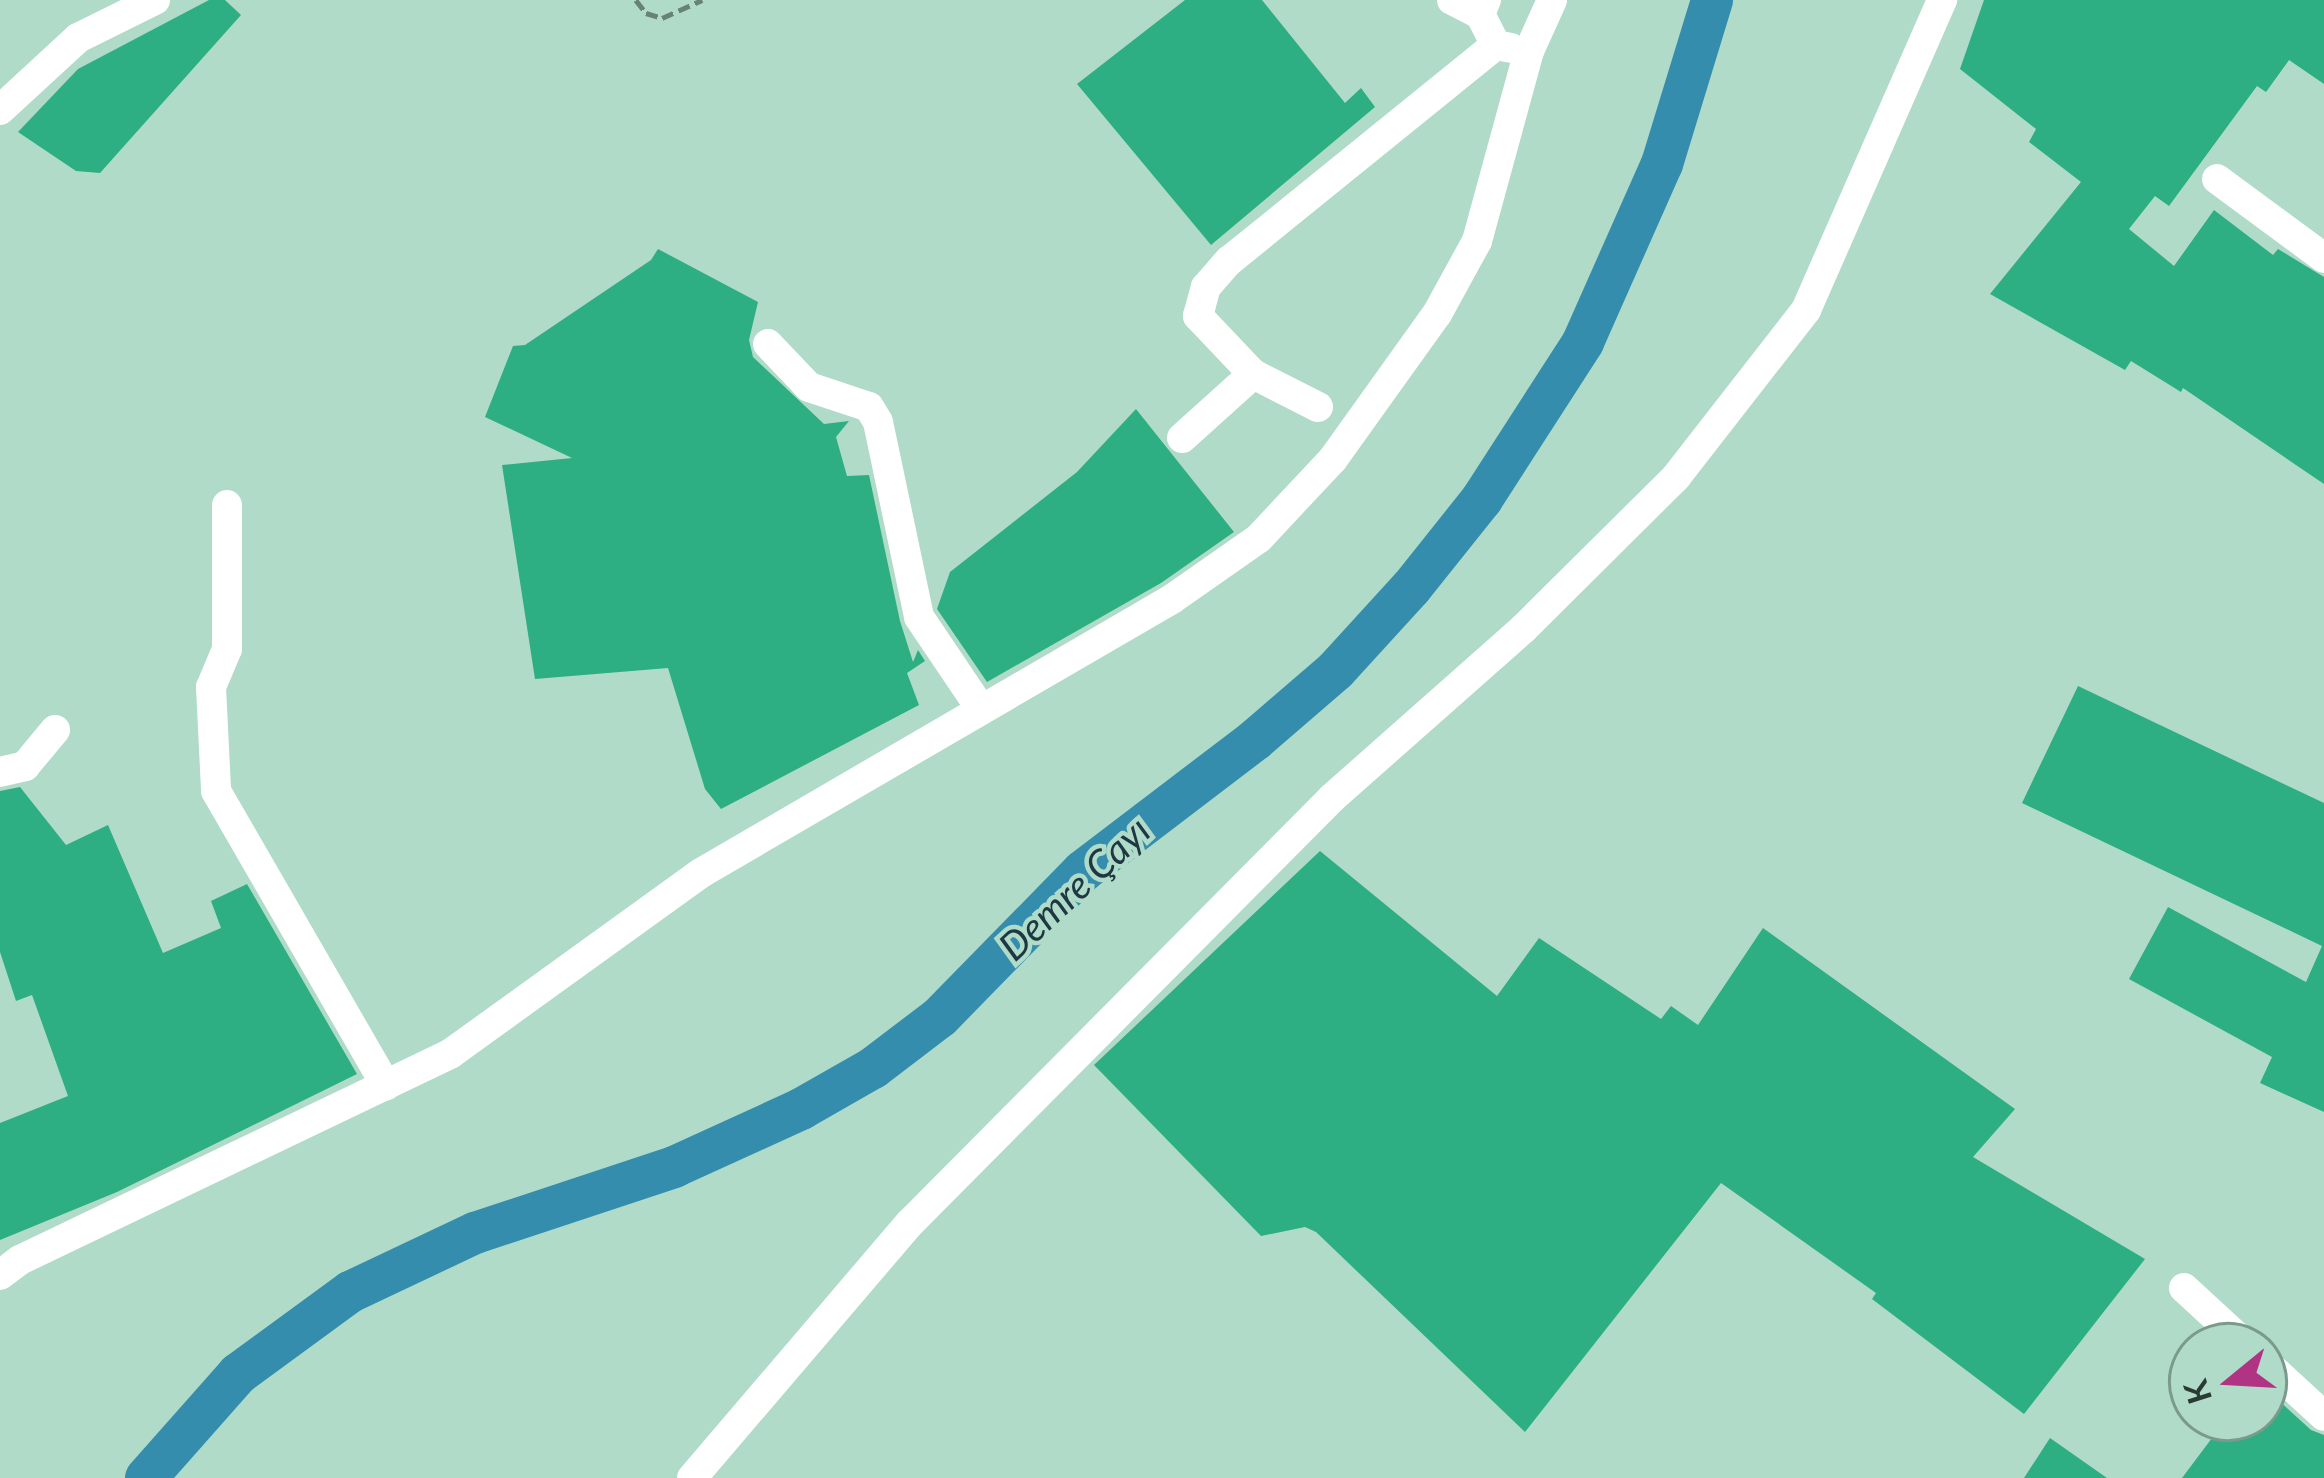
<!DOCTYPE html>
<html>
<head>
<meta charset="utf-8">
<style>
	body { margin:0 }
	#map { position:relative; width:2324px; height:1478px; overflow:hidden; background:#b0dbc8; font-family:Lato,sans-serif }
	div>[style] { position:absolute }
	.river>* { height:42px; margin:-21px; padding:0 21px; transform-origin:21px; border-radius:21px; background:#358dad }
	.building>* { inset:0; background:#2eae83 }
	.path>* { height:4.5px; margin-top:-2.25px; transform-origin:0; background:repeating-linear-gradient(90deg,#668376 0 12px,transparent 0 18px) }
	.minor>* { height:30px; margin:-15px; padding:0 15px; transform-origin:15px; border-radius:15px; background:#fff }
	span { translate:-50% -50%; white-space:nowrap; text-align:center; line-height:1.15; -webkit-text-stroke:9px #b0dbc8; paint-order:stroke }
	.water-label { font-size:39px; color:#1d3843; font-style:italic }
	.north { position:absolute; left:2168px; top:1322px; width:120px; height:120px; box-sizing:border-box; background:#b0dbc8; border:3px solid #7a9b8c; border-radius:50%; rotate:252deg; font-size:33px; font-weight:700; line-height:48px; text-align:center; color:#2a3b33 }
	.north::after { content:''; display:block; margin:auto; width:42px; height:54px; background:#b13484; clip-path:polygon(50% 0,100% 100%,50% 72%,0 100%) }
</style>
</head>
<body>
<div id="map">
	<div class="river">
		<i style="left:146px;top:1478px;width:139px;rotate:-48.5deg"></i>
		<i style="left:238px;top:1374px;width:139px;rotate:-36.2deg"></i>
		<i style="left:350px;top:1292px;width:138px;rotate:-25.3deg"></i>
		<i style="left:475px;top:1233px;width:210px;rotate:-18.3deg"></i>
		<i style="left:674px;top:1167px;width:140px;rotate:-24.5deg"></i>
		<i style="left:801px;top:1109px;width:83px;rotate:-29.7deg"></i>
		<i style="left:873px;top:1068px;width:84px;rotate:-37.3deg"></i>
		<i style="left:940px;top:1017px;width:204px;rotate:-45.6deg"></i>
		<i style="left:1083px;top:871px;width:216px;rotate:-37.3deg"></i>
		<i style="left:1255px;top:740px;width:107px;rotate:-40.8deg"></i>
		<i style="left:1336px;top:670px;width:111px;rotate:-47.6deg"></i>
		<i style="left:1411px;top:588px;width:114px;rotate:-51.4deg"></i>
		<i style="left:1482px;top:499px;width:187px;rotate:-57.2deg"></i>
		<i style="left:1583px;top:342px;width:195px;rotate:-66.1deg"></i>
		<i style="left:1662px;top:164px;width:171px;rotate:-73deg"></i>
	</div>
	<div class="building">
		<i style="clip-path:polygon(209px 0,225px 0,241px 15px,100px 173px,76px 171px,18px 132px,78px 69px)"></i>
		<i style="clip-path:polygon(1185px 0,1262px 0,1345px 103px,1361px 88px,1375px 107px,1211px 245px,1077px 84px)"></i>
		<i style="clip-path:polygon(1984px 0,2324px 0,2324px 84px,2289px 60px,2266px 92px,2257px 86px,2169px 206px,2155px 196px,2129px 229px,2174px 266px,2214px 210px,2273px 255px,2278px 249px,2324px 277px,2324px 484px,2183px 388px,2181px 392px,2131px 361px,2125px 370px,1990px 294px,2081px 182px,2029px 142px,2036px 129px,1960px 69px)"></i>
		<i style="clip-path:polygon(658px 249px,758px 302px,749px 340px,753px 357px,824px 424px,849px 421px,836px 437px,847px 476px,869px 475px,900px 621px,913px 662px,918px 650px,925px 661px,907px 673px,919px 705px,721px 809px,705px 789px,668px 668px,535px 679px,502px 465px,572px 458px,485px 417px,513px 346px,525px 345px,651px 260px)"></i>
		<i style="clip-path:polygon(1136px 409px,1234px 532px,1161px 583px,987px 682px,937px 609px,950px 572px,1077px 472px)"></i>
		<i style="clip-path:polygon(2078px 686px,2324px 803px,2324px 1112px,2260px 1083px,2272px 1057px,2129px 979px,2168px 907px,2306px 982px,2322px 946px,2022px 803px)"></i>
		<i style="clip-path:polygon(20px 787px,66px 845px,108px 825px,163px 953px,221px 928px,211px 901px,247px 884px,357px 1074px,117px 1192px,0 1240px,0 1123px,68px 1096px,32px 995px,16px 1001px,0 952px,0 791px)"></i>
		<i style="clip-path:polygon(1320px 851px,1497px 996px,1539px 938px,1661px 1019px,1671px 1006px,1698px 1025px,1763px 928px,2015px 1109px,1973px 1157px,2145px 1259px,2024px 1414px,1872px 1299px,1876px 1293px,1721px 1183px,1525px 1432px,1316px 1232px,1305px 1227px,1261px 1236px,1094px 1065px)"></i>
		<i style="clip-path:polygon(2264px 1387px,2311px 1430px,2324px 1435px,2324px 1478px,2182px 1478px,2227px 1418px,2264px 1418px)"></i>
		<i style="clip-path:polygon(2050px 1438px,2107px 1478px,2024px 1478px)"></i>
	</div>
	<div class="path">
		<i style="left:636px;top:0;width:16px;rotate:52deg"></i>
		<i style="left:646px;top:13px;width:17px;rotate:17deg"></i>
		<i style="left:662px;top:18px;width:44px;rotate:-24.2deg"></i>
	</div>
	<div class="minor">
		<i style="left:1452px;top:0;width:31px;rotate:27deg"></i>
		<i style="left:1486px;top:0;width:15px;rotate:113deg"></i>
		<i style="left:1480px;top:14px;width:35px;rotate:63deg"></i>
		<i style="left:1496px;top:45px;width:15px;rotate:11deg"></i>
		<i style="left:0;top:110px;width:106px;rotate:-42.7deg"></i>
		<i style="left:78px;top:38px;width:86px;rotate:-26.3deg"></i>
		<i style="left:2217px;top:179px;width:133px;rotate:36.4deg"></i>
		<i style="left:768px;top:344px;width:59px;rotate:46.4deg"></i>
		<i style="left:809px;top:387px;width:63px;rotate:18.4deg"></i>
		<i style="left:869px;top:407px;width:17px;rotate:59deg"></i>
		<i style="left:878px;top:422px;width:199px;rotate:78.1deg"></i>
		<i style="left:919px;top:617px;width:111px;rotate:56deg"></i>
		<i style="left:1318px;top:407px;width:73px;rotate:-153.1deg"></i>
		<i style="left:1253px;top:374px;width:80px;rotate:-133.5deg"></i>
		<i style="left:1198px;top:316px;width:30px;rotate:-75deg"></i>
		<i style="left:1206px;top:287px;width:35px;rotate:-49deg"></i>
		<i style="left:1229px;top:261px;width:343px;rotate:-39deg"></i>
		<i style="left:1182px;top:438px;width:96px;rotate:-42deg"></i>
		<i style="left:227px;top:505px;width:144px;rotate:90deg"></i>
		<i style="left:227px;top:649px;width:41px;rotate:112.8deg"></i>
		<i style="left:211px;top:687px;width:104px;rotate:87.2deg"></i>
		<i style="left:216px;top:791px;width:340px;rotate:60deg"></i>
		<i style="left:0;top:772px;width:26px;rotate:-13deg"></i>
		<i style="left:25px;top:766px;width:47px;rotate:-50.2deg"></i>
		<i style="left:0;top:1275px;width:25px;rotate:-37deg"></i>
		<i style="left:20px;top:1260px;width:477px;rotate:-25.6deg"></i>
		<i style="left:450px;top:1054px;width:309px;rotate:-35.8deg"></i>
		<i style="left:701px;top:873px;width:545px;rotate:-30.19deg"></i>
		<i style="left:1172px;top:599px;width:106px;rotate:-35deg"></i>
		<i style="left:1259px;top:538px;width:108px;rotate:-46.9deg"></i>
		<i style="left:1333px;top:459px;width:178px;rotate:-54.4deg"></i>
		<i style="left:1437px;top:314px;width:83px;rotate:-61.3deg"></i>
		<i style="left:1477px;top:241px;width:197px;rotate:-74.7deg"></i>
		<i style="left:1529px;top:51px;width:56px;rotate:-65.7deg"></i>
		<i style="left:2184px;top:1288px;width:86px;rotate:42.6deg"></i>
		<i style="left:2264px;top:1361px;width:81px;rotate:42.5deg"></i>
		<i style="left:692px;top:1478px;width:335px;rotate:-49.5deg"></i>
		<i style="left:910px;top:1223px;width:599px;rotate:-45.2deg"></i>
		<i style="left:1332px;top:798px;width:255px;rotate:-41.5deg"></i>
		<i style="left:1523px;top:629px;width:216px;rotate:-44.8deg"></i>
		<i style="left:1676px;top:477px;width:212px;rotate:-52.1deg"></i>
		<i style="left:1806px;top:310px;width:339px;rotate:-66.3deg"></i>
	</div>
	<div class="water-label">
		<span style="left:1074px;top:888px;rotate:-43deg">Demre Çayı</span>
	</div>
	<div class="north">K</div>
</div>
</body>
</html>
